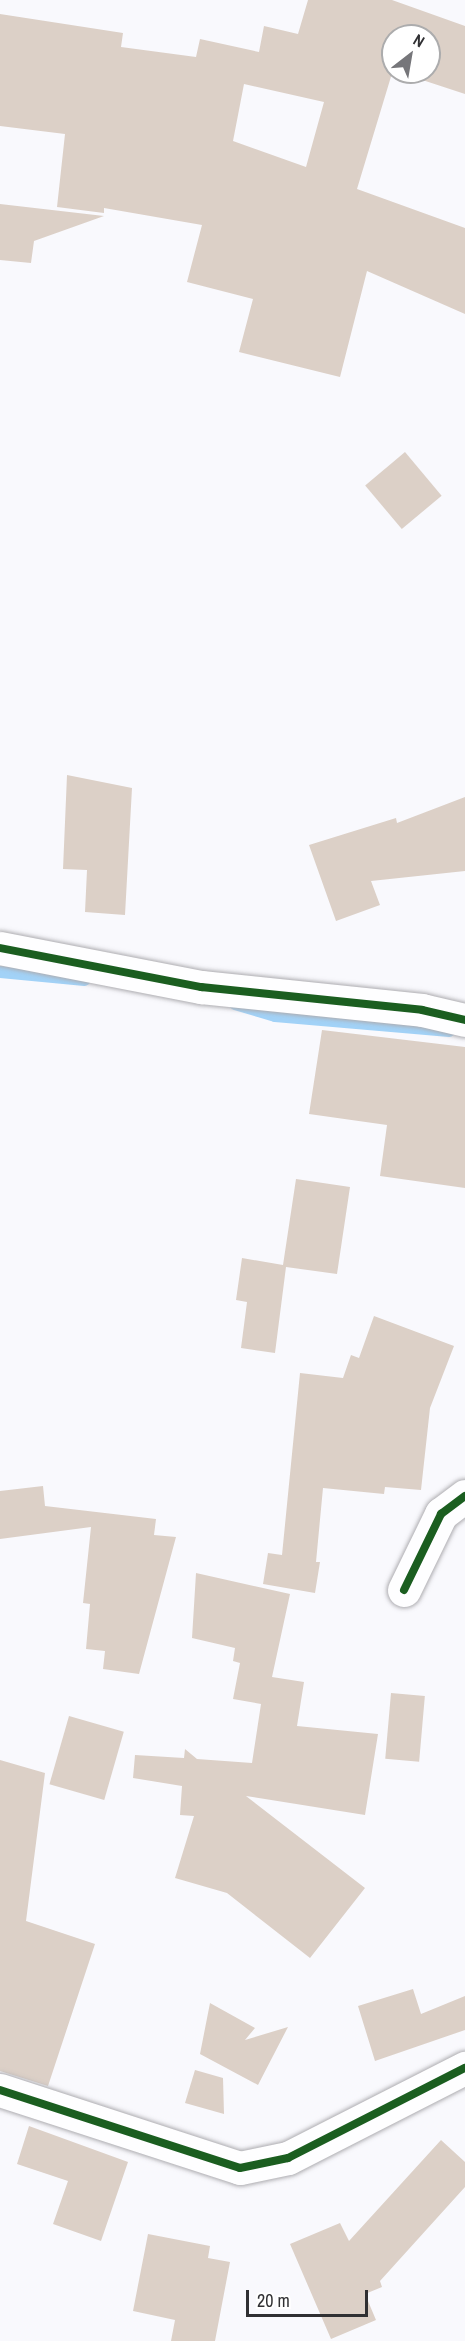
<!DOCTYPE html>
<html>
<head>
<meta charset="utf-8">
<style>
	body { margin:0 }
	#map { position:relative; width:465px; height:2341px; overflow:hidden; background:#f9f9fd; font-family:"Archivo Narrow",sans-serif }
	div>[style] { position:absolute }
	.stream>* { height:12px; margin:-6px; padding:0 6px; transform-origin:6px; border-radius:6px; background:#a2d2f7 }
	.building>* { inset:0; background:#dcd0c7; transform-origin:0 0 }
	.roads { filter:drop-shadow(0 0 2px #aeadb1) drop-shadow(0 0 2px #aeadb1) }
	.street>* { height:33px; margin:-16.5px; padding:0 16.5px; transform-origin:16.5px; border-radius:16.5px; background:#fefeff }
	.cycleway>* { height:8px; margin:-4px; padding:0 4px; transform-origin:4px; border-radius:4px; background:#1b5e20 }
	span { translate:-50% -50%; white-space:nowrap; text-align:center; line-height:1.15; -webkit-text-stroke:6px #fff; paint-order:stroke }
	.north { position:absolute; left:381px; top:24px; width:60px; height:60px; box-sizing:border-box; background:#fff; border:2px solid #acacad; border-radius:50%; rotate:31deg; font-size:16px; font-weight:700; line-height:24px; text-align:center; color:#303033 }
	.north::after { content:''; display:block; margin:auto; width:21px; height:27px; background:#76767a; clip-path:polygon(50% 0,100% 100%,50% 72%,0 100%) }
	.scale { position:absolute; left:246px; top:2290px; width:122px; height:27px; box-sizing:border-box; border:3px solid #303033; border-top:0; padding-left:8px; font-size:18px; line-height:21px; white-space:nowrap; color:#303033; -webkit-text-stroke:4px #fff; paint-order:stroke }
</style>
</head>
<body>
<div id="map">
	<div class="stream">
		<i style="left:0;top:972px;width:85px;rotate:5.4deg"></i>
		<i style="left:235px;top:1004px;width:42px;rotate:16.7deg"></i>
		<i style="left:275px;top:1016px;width:175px;rotate:4.9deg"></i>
	</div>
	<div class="building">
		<i style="clip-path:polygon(evenodd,308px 0,392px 0,465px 26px,465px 94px,398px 72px,429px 72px,429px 36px,393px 36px,393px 70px,357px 189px,465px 228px,465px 314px,367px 271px,340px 377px,239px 352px,253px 299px,187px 282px,202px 225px,104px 208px,104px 213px,57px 207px,65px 134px,0 126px,0 14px,123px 33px,121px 47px,196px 57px,200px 39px,259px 52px,264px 26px,298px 34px,308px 0,244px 84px,324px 102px,306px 167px,233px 141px,244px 84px)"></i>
		<i style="clip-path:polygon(0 204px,104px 216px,34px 241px,31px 263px,0 260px)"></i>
		<i style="left:405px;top:452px;width:57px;height:52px;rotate:50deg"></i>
		<i style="clip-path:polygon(67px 775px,132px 788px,125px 915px,85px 912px,87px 870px,63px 869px)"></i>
		<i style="clip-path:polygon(465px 797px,465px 871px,371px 881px,380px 905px,336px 921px,309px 845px,396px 818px,397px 823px)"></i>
		<i style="clip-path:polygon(322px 1030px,465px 1047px,465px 1188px,380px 1176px,387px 1125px,309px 1114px)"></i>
		<i style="clip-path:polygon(296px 1179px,350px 1187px,337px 1274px,286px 1267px,275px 1353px,241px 1348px,247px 1302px,236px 1300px,242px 1258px,283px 1265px)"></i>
		<i style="clip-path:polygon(374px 1316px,454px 1346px,430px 1408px,421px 1490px,385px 1487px,384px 1494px,323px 1488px,316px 1562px,320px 1562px,315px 1593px,263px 1584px,268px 1553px,282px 1555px,300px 1373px,343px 1378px,351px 1355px,359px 1358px)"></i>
		<i style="clip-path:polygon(43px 1486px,45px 1506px,156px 1519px,154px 1535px,176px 1537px,139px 1674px,103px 1669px,105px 1651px,86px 1649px,90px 1604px,83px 1603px,91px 1527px,0 1539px,0 1491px)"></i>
		<i style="clip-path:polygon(196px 1573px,290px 1594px,272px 1677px,304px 1682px,297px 1726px,378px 1734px,365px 1815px,246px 1796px,365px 1888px,310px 1958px,227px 1893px,175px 1878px,194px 1816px,180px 1815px,182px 1786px,133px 1778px,135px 1755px,184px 1758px,185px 1749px,197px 1759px,252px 1763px,261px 1704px,233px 1699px,240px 1663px,233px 1661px,235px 1648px,192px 1638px)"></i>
		<i style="left:391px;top:1693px;width:34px;height:66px;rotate:5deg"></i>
		<i style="left:69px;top:1716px;width:57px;height:71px;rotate:16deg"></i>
		<i style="clip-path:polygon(0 1760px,45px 1773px,26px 1921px,95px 1944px,48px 2086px,0 2071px)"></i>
		<i style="clip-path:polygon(413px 1989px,421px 2014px,465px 1996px,465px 2030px,375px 2061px,358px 2006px)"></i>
		<i style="clip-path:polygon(210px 2003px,255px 2028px,245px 2040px,288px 2027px,258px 2085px,200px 2054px)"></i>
		<i style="clip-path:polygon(195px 2070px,223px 2078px,224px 2114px,185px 2103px)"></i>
		<i style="clip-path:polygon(29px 2126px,128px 2162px,101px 2241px,53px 2224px,68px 2181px,17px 2164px)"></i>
		<i style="clip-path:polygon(441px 2140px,465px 2162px,465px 2187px,380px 2281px,382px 2287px,365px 2294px,376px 2320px,331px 2339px,290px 2244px,340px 2223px,349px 2241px)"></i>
		<i style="clip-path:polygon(148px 2234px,210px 2246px,208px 2258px,230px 2262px,215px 2341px,171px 2341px,175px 2320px,133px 2311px)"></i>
	</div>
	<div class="roads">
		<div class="street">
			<i style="left:0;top:948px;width:205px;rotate:11deg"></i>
			<i style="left:201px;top:987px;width:222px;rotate:5.9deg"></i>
			<i style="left:422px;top:1010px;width:44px;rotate:13.1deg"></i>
			<i style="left:404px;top:1590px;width:85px;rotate:-64deg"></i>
			<i style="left:441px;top:1514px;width:30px;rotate:-37deg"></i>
			<i style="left:0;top:2090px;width:252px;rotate:18deg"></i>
			<i style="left:240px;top:2168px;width:49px;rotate:-11.8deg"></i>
			<i style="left:288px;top:2158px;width:199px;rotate:-27deg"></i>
		</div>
	</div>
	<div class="cycleway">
		<i style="left:0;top:948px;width:205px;rotate:11deg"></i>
		<i style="left:201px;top:987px;width:222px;rotate:5.9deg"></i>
		<i style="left:422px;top:1010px;width:44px;rotate:13.1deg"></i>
		<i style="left:404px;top:1590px;width:85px;rotate:-64deg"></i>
		<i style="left:441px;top:1514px;width:30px;rotate:-37deg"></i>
		<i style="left:0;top:2090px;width:252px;rotate:18deg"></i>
		<i style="left:240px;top:2168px;width:49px;rotate:-11.8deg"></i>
		<i style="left:288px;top:2158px;width:199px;rotate:-27deg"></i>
	</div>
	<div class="north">N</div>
	<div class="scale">20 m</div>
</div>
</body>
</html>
